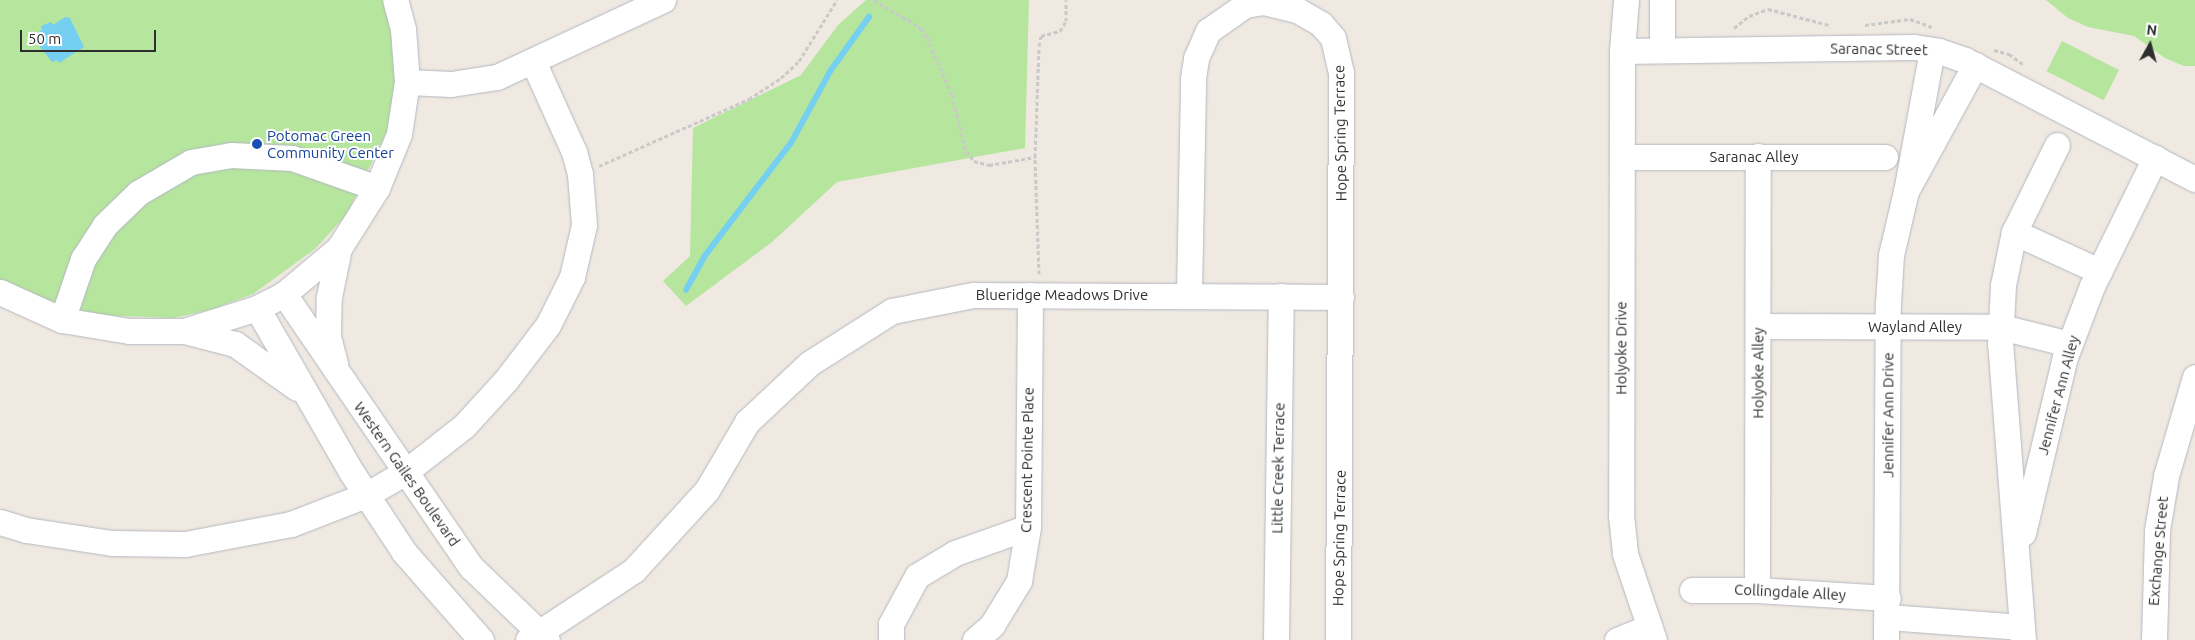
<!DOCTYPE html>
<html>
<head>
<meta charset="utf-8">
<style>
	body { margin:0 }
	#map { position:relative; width:2195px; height:640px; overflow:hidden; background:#efe9e1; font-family:Ubuntu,sans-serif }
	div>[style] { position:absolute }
	.green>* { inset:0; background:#b6e59e; transform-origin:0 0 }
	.water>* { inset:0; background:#75cff0 }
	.stream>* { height:5.5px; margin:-2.75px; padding:0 2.75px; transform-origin:2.75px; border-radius:2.75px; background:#75cff0 }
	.path>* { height:3px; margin-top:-1.5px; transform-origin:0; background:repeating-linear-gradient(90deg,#c9c9c9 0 4px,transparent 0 6.5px) }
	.roads { filter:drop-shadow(0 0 1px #b4b7c1) drop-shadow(0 0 1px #b4b7c1) }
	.minor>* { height:25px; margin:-12.5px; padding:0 12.5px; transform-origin:12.5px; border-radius:12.5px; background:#fff }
	.dots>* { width:14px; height:14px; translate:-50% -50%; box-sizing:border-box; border:2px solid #fff; border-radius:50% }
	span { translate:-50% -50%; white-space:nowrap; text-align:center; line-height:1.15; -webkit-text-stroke:4px #fff; paint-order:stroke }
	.street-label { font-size:15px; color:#2e2e2e }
	.transit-label { font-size:15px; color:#164399 }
	.left { translate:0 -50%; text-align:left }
	.north { position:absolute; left:2125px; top:20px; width:50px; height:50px; -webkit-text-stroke:4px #fff; paint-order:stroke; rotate:7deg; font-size:14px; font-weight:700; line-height:20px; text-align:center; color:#2e2e2e }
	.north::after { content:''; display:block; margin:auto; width:18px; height:22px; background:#2e2e2e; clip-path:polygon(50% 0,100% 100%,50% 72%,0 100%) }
	.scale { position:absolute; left:20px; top:30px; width:136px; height:22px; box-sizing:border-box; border:2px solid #2e2e2e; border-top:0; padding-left:6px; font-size:15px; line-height:18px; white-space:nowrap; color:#2e2e2e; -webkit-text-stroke:4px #fff; paint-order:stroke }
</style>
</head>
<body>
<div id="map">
	<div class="green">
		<i style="clip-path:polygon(0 0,388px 0,396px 86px,387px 131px,347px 214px,315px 249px,253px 294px,210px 310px,173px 318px,94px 315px,44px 299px,0 279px)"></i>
		<i style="clip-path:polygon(866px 0,1029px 0,1025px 148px,837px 182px,772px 242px,686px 306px,663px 281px,690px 256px,693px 128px,801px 75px,838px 25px)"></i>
		<i style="clip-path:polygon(2046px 0,2195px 0,2195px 66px,2184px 66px,2165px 58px,2134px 36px,2088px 27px,2068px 18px)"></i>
		<i style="left:2062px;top:41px;width:64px;height:34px;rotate:27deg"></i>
	</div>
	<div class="water">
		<i style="clip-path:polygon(65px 17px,70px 18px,84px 47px,59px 63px,57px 60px,52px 62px,39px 46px,38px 32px,42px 30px,41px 26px,51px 22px,53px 25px)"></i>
	</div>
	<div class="stream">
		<i style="left:686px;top:290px;width:38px;rotate:-61deg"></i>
		<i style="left:704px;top:257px;width:143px;rotate:-52.7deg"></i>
		<i style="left:791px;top:143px;width:83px;rotate:-61.3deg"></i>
		<i style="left:831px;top:70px;width:65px;rotate:-54.4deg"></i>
	</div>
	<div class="path">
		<i style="left:874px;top:0;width:55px;rotate:30.8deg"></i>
		<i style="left:921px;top:28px;width:11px;rotate:56deg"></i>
		<i style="left:927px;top:37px;width:63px;rotate:66.7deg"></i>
		<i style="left:952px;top:95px;width:58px;rotate:76deg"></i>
		<i style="left:966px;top:151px;width:13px;rotate:51deg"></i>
		<i style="left:974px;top:161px;width:16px;rotate:15deg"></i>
		<i style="left:989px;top:165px;width:47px;rotate:-9.9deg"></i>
		<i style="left:1865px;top:25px;width:45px;rotate:-7.6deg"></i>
		<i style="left:1910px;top:19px;width:23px;rotate:20deg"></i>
		<i style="left:1734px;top:28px;width:19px;rotate:-39deg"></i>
		<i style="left:1749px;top:16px;width:20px;rotate:-20deg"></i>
		<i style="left:1768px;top:9px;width:63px;rotate:14.7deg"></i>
		<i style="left:1994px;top:50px;width:16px;rotate:15deg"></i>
		<i style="left:2009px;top:54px;width:19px;rotate:36deg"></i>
		<i style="left:599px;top:166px;width:164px;rotate:-24.1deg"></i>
		<i style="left:749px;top:99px;width:38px;rotate:-33deg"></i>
		<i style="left:781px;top:78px;width:25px;rotate:-43deg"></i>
		<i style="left:799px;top:61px;width:72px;rotate:-58.1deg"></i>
		<i style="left:1039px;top:274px;width:117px;rotate:-92deg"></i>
		<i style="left:1035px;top:157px;width:111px;rotate:-87.9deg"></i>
		<i style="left:1039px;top:46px;width:10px;rotate:-79deg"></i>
		<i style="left:1041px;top:36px;width:20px;rotate:-15deg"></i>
		<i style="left:1060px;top:31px;width:12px;rotate:-59deg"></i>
		<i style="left:1066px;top:21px;width:21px;rotate:-90deg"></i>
	</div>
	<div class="roads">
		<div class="minor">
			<i style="left:1626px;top:0;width:51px;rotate:94.5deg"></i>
			<i style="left:1622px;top:51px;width:464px;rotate:90.1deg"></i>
			<i style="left:1621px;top:515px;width:39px;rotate:84deg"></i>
			<i style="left:1625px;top:554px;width:91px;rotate:71.4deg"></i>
			<i style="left:1662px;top:50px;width:50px;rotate:-90deg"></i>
			<i style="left:1932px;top:50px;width:143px;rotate:100.4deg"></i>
			<i style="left:1906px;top:191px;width:144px;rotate:-61.3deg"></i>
			<i style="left:1622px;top:51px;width:292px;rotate:-0.8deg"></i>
			<i style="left:1914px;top:47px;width:25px;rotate:9deg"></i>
			<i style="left:1939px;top:51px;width:28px;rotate:19deg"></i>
			<i style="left:1965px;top:60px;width:259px;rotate:27.4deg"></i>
			<i style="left:407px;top:82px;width:44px;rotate:2.6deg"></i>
			<i style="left:451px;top:84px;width:47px;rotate:-8.7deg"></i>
			<i style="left:497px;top:77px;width:183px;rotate:-24.9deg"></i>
			<i style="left:1622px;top:157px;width:263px"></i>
			<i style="left:2014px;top:232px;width:94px;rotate:24.6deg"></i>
			<i style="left:0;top:292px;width:68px;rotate:24.3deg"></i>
			<i style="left:62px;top:320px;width:68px;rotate:9.3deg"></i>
			<i style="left:129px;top:331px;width:55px"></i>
			<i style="left:184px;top:331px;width:77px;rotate:-17.5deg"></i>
			<i style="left:257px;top:308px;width:30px;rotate:-27deg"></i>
			<i style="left:284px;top:294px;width:72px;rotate:-39.9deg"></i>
			<i style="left:339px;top:248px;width:71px;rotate:-57.7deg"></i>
			<i style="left:377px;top:188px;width:58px;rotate:-67.8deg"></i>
			<i style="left:399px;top:134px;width:53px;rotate:-81.3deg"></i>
			<i style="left:407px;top:82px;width:53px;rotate:-94.3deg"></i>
			<i style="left:403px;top:29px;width:30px;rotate:-105deg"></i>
			<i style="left:284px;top:294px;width:331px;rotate:55.6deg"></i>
			<i style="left:471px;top:567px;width:105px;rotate:43.8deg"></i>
			<i style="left:1189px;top:294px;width:216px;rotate:-88.9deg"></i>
			<i style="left:1193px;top:78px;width:20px;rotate:-81deg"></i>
			<i style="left:1196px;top:58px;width:30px;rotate:-66deg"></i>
			<i style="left:1208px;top:31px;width:45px;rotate:-35.1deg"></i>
			<i style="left:1245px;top:5px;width:19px;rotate:-9deg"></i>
			<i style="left:1264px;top:2px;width:34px;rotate:14deg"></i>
			<i style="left:1297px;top:10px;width:28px;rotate:30deg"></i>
			<i style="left:1321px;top:24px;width:18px;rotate:49deg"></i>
			<i style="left:1333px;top:38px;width:35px;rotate:77deg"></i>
			<i style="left:1341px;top:72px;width:568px;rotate:90.3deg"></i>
			<i style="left:257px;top:308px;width:190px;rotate:60.1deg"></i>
			<i style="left:352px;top:473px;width:95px;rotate:56.6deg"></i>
			<i style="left:404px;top:552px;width:117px;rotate:48.8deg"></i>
			<i style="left:62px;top:320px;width:65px;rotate:-71deg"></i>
			<i style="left:83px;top:259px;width:40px;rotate:-57.1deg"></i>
			<i style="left:105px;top:225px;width:46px;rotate:-44.1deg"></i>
			<i style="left:138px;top:193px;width:61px;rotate:-30.3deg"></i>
			<i style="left:191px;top:162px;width:41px;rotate:-9.9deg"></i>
			<i style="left:231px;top:155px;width:61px;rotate:2.8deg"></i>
			<i style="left:292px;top:158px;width:90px;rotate:19.4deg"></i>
			<i style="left:1758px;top:326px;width:243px;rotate:0.2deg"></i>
			<i style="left:2001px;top:327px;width:70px;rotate:14deg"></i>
			<i style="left:184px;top:331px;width:53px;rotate:14.3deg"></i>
			<i style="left:235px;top:344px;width:76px;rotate:35.4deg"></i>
			<i style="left:335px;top:363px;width:28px;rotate:-105deg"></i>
			<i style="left:328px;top:336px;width:39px;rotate:-89deg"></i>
			<i style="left:329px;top:297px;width:50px;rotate:-78.5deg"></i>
			<i style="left:0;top:522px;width:27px;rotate:17deg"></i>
			<i style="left:26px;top:530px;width:87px;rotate:8.6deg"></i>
			<i style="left:112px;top:543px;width:73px;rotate:0.8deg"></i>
			<i style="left:185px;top:544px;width:108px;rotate:-10.7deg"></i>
			<i style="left:291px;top:524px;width:80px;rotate:-21.1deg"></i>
			<i style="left:366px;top:495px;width:44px;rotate:-30.1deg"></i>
			<i style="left:404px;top:473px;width:76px;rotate:-38.1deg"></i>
			<i style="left:464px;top:426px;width:62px;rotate:-47.6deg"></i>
			<i style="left:506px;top:380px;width:69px;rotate:-52.6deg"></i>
			<i style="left:548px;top:325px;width:54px;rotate:-63.4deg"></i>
			<i style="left:572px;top:277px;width:53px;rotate:-77deg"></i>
			<i style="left:584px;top:225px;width:51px;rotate:-94.5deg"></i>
			<i style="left:580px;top:174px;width:23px;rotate:-105deg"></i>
			<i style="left:574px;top:152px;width:100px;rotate:-114.3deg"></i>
			<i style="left:2023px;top:533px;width:181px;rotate:-76.6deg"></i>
			<i style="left:2065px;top:357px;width:76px;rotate:-69.2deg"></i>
			<i style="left:2092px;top:286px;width:143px;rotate:-63.8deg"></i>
			<i style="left:1692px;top:590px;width:65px"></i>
			<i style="left:1757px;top:590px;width:131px;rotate:3.5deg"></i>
			<i style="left:1757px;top:590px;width:434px;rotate:-89.9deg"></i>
			<i style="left:1888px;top:617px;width:134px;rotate:4.3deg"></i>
			<i style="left:528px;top:640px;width:127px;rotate:-33.4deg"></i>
			<i style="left:634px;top:570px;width:108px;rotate:-47.6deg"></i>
			<i style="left:707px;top:490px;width:79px;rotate:-59.5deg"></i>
			<i style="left:747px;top:422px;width:86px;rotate:-43.1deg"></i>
			<i style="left:810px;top:363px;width:97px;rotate:-32.4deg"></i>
			<i style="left:892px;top:311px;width:83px;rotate:-11.2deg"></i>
			<i style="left:973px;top:295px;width:368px;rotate:0.3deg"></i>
			<i style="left:891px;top:640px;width:16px;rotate:-90deg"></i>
			<i style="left:891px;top:624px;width:55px;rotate:-61.6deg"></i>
			<i style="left:917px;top:576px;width:44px;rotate:-31.2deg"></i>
			<i style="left:955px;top:553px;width:77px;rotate:-19.6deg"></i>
			<i style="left:975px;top:640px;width:23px;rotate:-41deg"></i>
			<i style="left:992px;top:625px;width:52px;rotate:-58.5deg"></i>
			<i style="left:1019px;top:581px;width:55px;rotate:-80.5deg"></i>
			<i style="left:1028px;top:527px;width:232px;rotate:-89.5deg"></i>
			<i style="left:1276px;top:640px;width:344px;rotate:-89.2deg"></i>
			<i style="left:1617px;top:640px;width:35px;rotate:-22deg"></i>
			<i style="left:1886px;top:640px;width:336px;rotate:-89.7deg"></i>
			<i style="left:1888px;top:304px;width:49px;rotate:-86.5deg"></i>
			<i style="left:1891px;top:255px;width:66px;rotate:-76.8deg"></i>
			<i style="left:2023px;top:640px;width:297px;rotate:-94.4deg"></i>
			<i style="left:2000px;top:344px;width:59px;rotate:-87.1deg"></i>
			<i style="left:2003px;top:285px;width:54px;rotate:-78.3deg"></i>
			<i style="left:2014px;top:232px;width:97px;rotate:-63.7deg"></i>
			<i style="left:2154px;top:640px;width:110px;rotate:-88.4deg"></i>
			<i style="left:2157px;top:530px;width:55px;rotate:-80.5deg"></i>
			<i style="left:2166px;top:476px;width:103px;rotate:-73.7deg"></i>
		</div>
	</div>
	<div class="dots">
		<i style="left:257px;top:144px;background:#1a4fb4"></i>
	</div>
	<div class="street-label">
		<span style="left:1879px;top:49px;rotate:1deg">Saranac Street</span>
		<span style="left:1340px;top:133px;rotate:-91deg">Hope Spring Terrace</span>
		<span style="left:1754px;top:157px">Saranac Alley</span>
		<span style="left:1062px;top:295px">Blueridge Meadows Drive</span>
		<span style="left:1915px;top:327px">Wayland Alley</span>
		<span style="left:1621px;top:348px;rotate:-90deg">Holyoke Drive</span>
		<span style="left:1758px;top:373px;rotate:-90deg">Holyoke Alley</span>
		<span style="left:2058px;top:395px;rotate:-75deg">Jennifer Ann Alley</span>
		<span style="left:1888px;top:415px;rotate:-90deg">Jennifer Ann Drive</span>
		<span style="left:1027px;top:460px;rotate:-89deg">Crescent Pointe Place</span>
		<span style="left:1278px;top:468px;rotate:-89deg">Little Creek Terrace</span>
		<span style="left:407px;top:474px;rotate:55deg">Western Gailes Boulevard</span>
		<span style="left:1339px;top:538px;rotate:-89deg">Hope Spring Terrace</span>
		<span style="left:2158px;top:551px;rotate:-85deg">Exchange Street</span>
		<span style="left:1790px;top:592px;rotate:3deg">Collingdale Alley</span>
	</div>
	<div class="transit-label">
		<span class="left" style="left:267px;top:144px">Potomac Green<br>Community Center</span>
	</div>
	<div class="north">N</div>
	<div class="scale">50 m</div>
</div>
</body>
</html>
